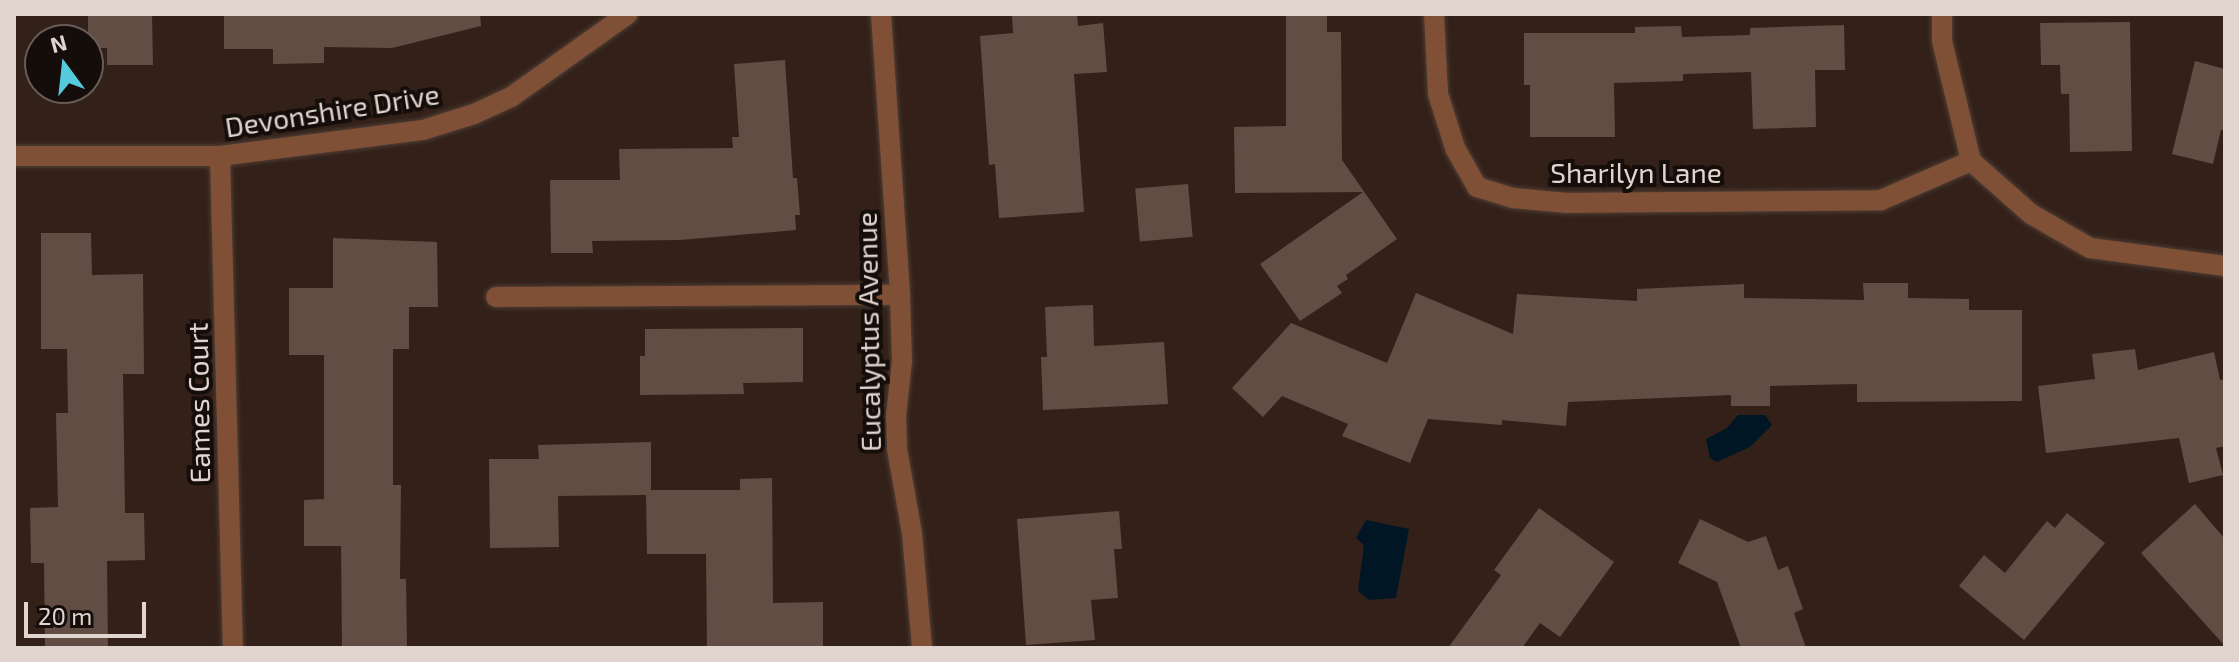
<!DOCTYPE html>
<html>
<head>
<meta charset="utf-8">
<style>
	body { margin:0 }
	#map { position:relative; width:2239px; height:662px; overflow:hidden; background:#332119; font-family:"Exo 2",sans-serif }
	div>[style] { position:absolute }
	.water>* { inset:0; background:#001625 }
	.building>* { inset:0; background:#614d43; transform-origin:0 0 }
	.roads { filter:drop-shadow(0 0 2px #4f3e36) drop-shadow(0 0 2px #4f3e36) }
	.minor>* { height:20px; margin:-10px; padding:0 10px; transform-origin:10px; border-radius:10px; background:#7f5035 }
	span { translate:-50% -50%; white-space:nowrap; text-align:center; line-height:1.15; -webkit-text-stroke:8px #150d09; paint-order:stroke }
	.street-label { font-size:28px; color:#e2d5cf }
	.frame { position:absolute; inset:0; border:16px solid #e2d5cf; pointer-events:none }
	.north { position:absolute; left:24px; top:24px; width:80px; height:80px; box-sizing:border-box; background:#150d09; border:2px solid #675d58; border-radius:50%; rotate:345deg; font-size:22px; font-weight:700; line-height:32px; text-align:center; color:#e2d5cf }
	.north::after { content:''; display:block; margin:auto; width:28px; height:36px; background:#54cadc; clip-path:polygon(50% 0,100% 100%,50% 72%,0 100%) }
	.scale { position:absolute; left:24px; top:602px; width:122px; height:36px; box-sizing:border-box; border:4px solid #e2d5cf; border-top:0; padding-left:10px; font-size:24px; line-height:28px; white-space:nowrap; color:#e2d5cf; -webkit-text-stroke:6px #150d09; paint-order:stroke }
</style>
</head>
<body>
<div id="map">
	<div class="water">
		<i style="clip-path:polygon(1738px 415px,1765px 415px,1772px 425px,1750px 447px,1717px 462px,1710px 458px,1706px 439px,1727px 428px)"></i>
		<i style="clip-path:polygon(1366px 520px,1409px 529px,1396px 598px,1369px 600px,1358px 591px,1364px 545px,1356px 538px)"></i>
	</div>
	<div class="building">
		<i style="clip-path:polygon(88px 14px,152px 14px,153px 65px,107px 65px,107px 48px,88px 48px)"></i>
		<i style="clip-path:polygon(224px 14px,480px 14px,481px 26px,392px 48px,324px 47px,324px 63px,273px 64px,273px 49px,224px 49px)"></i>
		<i style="clip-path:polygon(1012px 14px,1077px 14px,1078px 26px,1103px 23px,1107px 72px,1074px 74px,1084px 212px,999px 218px,995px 164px,989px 165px,980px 36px,1013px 33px)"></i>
		<i style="clip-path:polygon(1286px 14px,1327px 14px,1327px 32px,1341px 32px,1342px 160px,1397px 239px,1346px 275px,1348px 279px,1337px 286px,1342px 293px,1300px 321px,1260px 264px,1363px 192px,1235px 193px,1234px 127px,1286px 126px)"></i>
		<i style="clip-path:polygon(2130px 22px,2132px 151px,2070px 152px,2069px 94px,2061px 94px,2060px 65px,2041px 65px,2040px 23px)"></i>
		<i style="clip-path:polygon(1844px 25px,1845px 70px,1815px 70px,1816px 127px,1753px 129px,1751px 72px,1683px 74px,1683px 81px,1614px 83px,1615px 137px,1530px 137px,1530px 85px,1524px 85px,1524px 33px,1635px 33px,1635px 27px,1681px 26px,1682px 37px,1750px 35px,1750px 28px)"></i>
		<i style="clip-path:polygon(785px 60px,793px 178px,797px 178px,800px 215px,795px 215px,796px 230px,680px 240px,592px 241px,593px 253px,551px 253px,550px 180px,620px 180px,619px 149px,733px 148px,732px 137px,739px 137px,734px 64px)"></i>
		<i style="clip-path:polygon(2195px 61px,2225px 69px,2225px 131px,2221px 130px,2213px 164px,2172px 154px)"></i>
		<i style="left:1188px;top:184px;width:53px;height:53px;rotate:85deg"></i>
		<i style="clip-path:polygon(41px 233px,91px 233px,92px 275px,143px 274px,144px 374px,123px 374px,125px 513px,144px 513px,145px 560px,107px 561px,108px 648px,45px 648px,44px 563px,31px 563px,30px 508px,58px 507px,56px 413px,68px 413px,67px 349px,41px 349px)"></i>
		<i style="clip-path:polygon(333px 238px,437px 242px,438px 307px,409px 307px,409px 349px,393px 349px,393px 485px,401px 485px,400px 579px,406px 579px,407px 648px,342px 648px,341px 546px,304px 546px,304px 500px,324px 499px,324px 355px,289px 355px,289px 288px,333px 288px)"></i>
		<i style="clip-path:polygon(1863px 283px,1908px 283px,1908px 298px,1969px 299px,1969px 310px,2022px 310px,2022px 401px,1857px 402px,1857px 384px,1770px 386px,1770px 406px,1731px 406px,1731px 395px,1568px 402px,1566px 426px,1502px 420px,1502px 425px,1428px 419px,1410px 463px,1342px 436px,1348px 424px,1282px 396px,1263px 417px,1232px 388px,1291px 323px,1387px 363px,1416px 293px,1513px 334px,1517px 294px,1637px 301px,1637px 289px,1744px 284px,1744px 298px,1864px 300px)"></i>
		<i style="clip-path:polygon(1093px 305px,1094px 346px,1164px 342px,1168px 404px,1043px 410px,1041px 357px,1047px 357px,1045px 307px)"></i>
		<i style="clip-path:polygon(803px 328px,803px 382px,743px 383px,744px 394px,640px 395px,640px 356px,645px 356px,645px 329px)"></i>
		<i style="clip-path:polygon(2135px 349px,2138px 370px,2214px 352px,2220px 380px,2225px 379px,2225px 446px,2216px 448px,2223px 475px,2189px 483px,2179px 438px,2046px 453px,2038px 386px,2095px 379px,2092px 354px)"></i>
		<i style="clip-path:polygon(651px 442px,651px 490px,740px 490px,740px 479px,772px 478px,773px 603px,823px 602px,823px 648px,707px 647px,706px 554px,647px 554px,646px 495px,558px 496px,559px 547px,490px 548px,489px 459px,539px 459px,538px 445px)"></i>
		<i style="clip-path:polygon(2195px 504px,2225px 539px,2225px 646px,2141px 553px)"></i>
		<i style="clip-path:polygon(1539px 508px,1614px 562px,1560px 637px,1540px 623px,1522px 648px,1448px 648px,1501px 575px,1494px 570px)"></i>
		<i style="clip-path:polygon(1119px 511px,1122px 549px,1114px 549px,1118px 598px,1091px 600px,1095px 640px,1026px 645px,1017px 519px)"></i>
		<i style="clip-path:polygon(2067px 513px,2105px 543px,2024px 640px,1959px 586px,1984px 555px,2005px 573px,2047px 521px,2055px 528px)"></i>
		<i style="clip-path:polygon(1700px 519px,1748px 542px,1766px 536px,1778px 570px,1788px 566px,1803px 609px,1794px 613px,1806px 648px,1741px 648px,1717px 582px,1678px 563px)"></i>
	</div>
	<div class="roads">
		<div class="minor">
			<i style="left:881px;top:14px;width:282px;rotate:86.1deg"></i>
			<i style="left:900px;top:295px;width:66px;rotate:88.3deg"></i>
			<i style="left:902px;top:361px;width:55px;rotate:96.2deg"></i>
			<i style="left:896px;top:416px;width:33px;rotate:88deg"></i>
			<i style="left:897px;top:449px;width:85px;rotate:79.9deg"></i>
			<i style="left:912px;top:533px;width:115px;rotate:85deg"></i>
			<i style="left:1434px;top:14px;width:80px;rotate:87.1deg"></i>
			<i style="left:1438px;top:94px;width:57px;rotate:72.5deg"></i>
			<i style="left:1455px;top:148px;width:45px;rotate:60.6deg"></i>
			<i style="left:1477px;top:187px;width:38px;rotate:17deg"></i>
			<i style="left:1513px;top:198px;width:54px;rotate:5.3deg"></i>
			<i style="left:1567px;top:203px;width:314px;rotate:-0.5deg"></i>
			<i style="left:1881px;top:200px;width:98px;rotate:-23.4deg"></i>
			<i style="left:1942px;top:14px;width:27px;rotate:90deg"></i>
			<i style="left:1942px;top:41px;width:123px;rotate:76.4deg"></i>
			<i style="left:1971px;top:161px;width:80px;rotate:41.5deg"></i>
			<i style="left:2031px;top:214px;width:68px;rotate:30deg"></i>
			<i style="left:2090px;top:248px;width:136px;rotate:7.6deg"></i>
			<i style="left:14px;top:156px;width:206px"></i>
			<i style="left:220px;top:156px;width:205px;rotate:-7.3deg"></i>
			<i style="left:423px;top:130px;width:53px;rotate:-17.4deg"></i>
			<i style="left:474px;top:114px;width:41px;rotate:-24.7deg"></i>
			<i style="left:511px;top:97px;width:143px;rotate:-35.4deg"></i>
			<i style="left:220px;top:156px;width:492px;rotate:88.5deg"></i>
			<i style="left:496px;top:297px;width:404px;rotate:-0.3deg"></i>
		</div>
	</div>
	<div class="street-label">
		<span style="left:332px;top:110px;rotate:-9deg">Devonshire Drive</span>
		<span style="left:1636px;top:172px">Sharilyn Lane</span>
		<span style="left:868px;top:332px;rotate:-91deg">Eucalyptus Avenue</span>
		<span style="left:198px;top:403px;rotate:-91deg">Eames Court</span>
	</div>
	<div class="frame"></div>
	<div class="north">N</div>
	<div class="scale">20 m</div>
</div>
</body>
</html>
